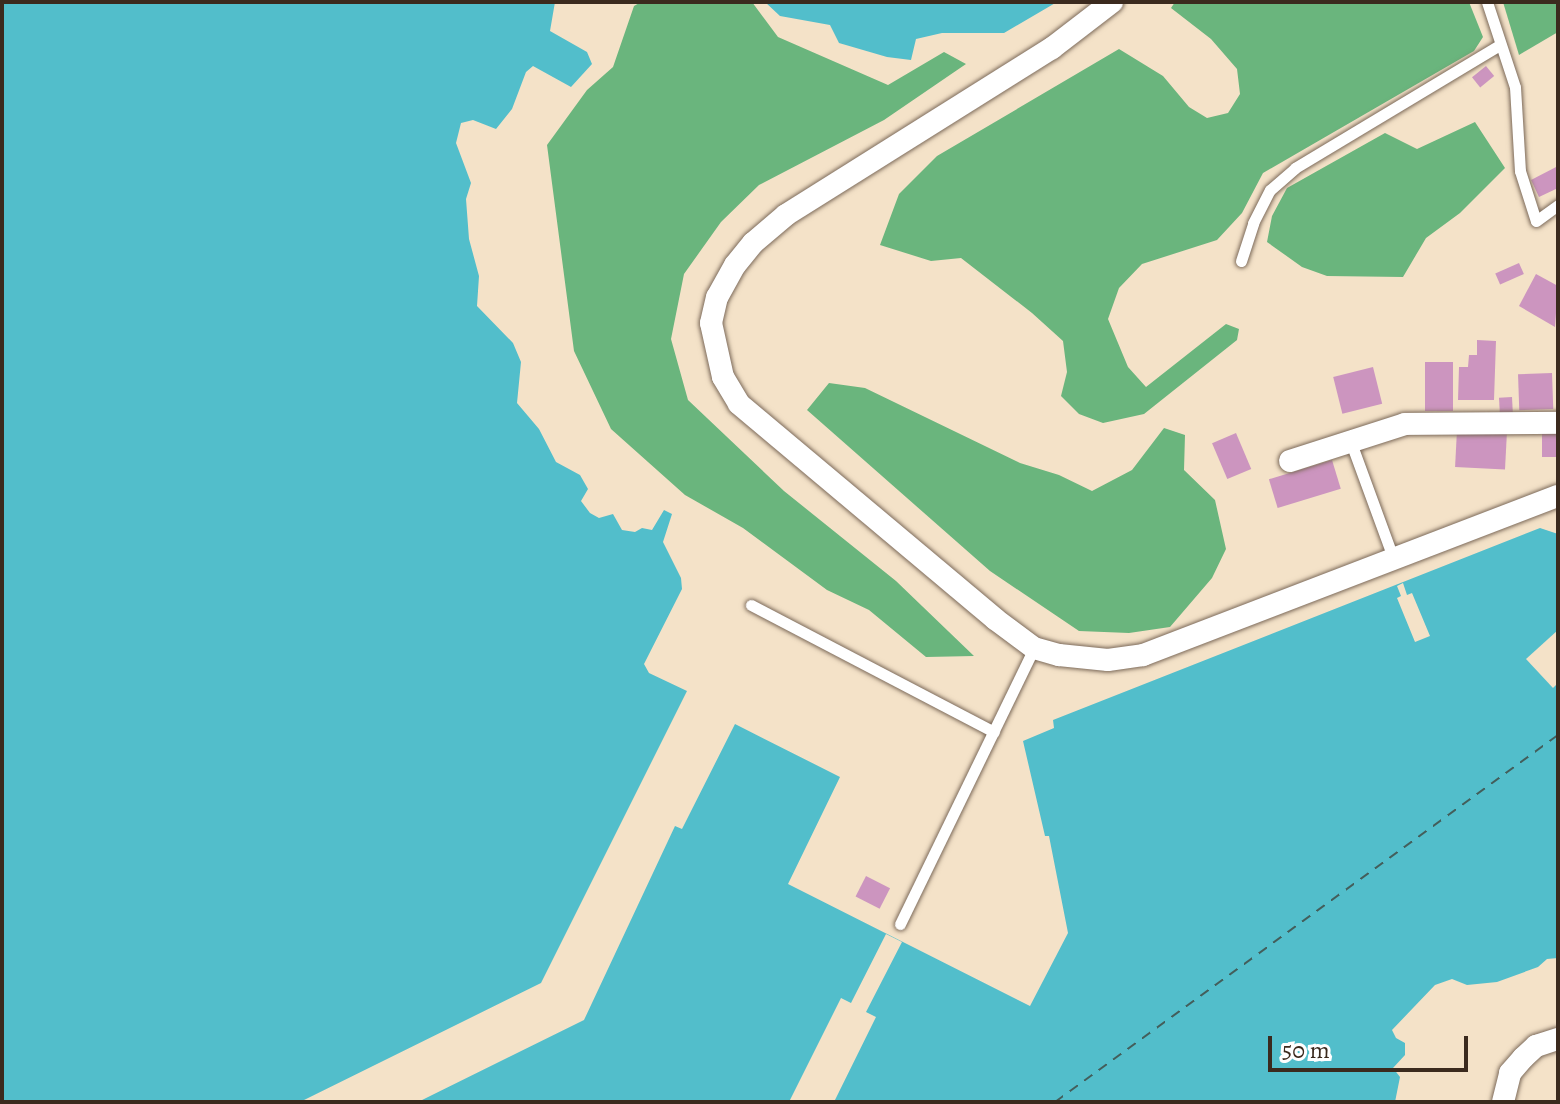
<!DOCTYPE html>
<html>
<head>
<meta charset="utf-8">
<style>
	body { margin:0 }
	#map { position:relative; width:1560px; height:1104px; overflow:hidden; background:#f4e2c8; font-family:Alegreya,serif }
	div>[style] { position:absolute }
	.forest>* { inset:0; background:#6ab57d }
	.water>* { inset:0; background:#52becb }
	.pier>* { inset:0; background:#f4e2c8 }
	.ferry>* { height:2px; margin-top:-1px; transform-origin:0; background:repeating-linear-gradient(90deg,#435e5b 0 10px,transparent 0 18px) }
	.building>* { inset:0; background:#cc95bf; transform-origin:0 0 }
	.roads { filter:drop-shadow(0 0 2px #7c6a5a) drop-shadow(0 0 2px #7c6a5a) }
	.lane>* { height:11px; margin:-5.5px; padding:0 5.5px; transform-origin:5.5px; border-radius:5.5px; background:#fff }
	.street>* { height:22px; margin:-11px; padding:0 11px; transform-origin:11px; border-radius:11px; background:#fff }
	span { translate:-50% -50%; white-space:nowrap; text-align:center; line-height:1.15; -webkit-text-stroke:8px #fff; paint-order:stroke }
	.frame { position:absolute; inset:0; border:4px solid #3b2a1e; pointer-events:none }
	.scale { position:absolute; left:1268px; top:1036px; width:200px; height:36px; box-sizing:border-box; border:4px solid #3b2a1e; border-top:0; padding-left:10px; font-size:24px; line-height:28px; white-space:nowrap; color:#3b2a1e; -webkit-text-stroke:6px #fff; paint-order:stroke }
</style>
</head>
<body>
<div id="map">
	<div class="forest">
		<i style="clip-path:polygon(641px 2px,752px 2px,778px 37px,888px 85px,944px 52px,966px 64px,884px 120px,759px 185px,721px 222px,684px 274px,671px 339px,688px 400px,784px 491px,896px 581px,974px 656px,926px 657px,869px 610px,827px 590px,743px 528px,685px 495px,611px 429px,574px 351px,547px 145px,587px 90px,613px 67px,634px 6px)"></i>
		<i style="clip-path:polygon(1175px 2px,1469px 2px,1483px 37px,1474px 51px,1263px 173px,1242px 213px,1217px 240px,1142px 264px,1119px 288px,1108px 319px,1128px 367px,1146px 387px,1226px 324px,1239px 329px,1237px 340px,1144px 414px,1103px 423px,1079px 414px,1061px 396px,1067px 372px,1063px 341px,1032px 313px,961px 258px,931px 261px,880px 245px,899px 194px,937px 156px,1119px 49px,1163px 76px,1189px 107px,1207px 118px,1228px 113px,1240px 94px,1237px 69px,1211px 39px,1171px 8px)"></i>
		<i style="clip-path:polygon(1503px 2px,1558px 2px,1558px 32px,1519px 55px)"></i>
		<i style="clip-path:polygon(1475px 122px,1505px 168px,1460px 213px,1426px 238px,1403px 277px,1327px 276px,1302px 267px,1267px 242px,1272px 216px,1287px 188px,1385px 133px,1417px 149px)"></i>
		<i style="clip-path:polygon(829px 383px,865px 388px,1020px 463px,1059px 475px,1092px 491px,1132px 470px,1164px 428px,1185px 435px,1184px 470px,1215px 500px,1226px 549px,1212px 578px,1170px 627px,1129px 633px,1079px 631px,990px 571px,807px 410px)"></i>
	</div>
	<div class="water">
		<i style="clip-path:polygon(2px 2px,555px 2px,550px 31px,587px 52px,592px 64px,571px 87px,533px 66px,526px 72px,512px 109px,496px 129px,473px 120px,461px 123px,456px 143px,471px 183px,466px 199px,469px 239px,479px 276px,477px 306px,513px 343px,521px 362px,517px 403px,539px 429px,556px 462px,580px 475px,588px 489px,581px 501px,590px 513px,599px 518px,613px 514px,622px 530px,635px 532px,642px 528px,652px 530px,664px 510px,672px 514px,663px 542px,681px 578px,682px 589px,644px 664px,649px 673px,687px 691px,541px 983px,300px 1102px,2px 1102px)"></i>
		<i style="clip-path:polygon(765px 2px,1057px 2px,1004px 33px,942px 33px,916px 39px,911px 60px,887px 57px,839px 43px,830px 25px,780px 16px)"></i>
		<i style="clip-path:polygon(1540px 528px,1558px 534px,1558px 958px,1547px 959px,1538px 967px,1497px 982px,1467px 985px,1452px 979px,1435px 985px,1392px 1030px,1396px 1038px,1405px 1043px,1405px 1055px,1393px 1068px,1400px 1077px,1395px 1102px,418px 1102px,584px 1020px,675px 826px,682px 829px,735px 724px,840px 777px,788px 884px,1030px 1006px,1068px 933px,1049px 836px,1045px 836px,1023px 741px,1054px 728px,1053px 720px)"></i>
	</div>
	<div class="pier">
		<i style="clip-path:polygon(1403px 583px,1407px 595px,1412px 593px,1430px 636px,1415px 642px,1397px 598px,1401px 596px,1397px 586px)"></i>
		<i style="clip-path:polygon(1558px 630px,1558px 683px,1553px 688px,1526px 659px)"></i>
		<i style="clip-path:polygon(886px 934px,902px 942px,866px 1012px,876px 1017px,834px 1102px,789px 1102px,841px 998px,851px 1003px)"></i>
	</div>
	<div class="ferry">
		<i style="left:1055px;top:1102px;width:623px;rotate:-36.12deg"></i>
	</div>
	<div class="building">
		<i style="left:1486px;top:66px;width:13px;height:18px;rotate:51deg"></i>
		<i style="clip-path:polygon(1558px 166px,1558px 188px,1539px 197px,1531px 180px)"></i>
		<i style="left:1519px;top:263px;width:12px;height:26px;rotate:66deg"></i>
		<i style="clip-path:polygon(1536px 274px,1558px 286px,1555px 327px,1519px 306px)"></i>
		<i style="clip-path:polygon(1477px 340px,1496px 341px,1494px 400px,1458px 400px,1459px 367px,1468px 367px,1469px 355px,1477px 355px)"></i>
		<i style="left:1425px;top:362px;width:28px;height:49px"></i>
		<i style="left:1373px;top:367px;width:38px;height:41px;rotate:76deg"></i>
		<i style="left:1552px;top:373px;width:36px;height:34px;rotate:88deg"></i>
		<i style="left:1512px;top:397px;width:19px;height:13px;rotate:87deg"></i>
		<i style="left:1457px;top:430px;width:50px;height:37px;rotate:3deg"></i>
		<i style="left:1558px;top:431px;width:26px;height:16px;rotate:90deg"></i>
		<i style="left:1236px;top:433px;width:39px;height:26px;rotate:67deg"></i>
		<i style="left:1332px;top:460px;width:30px;height:66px;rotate:73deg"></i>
		<i style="left:866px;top:876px;width:27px;height:23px;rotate:27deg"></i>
	</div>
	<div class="roads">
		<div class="lane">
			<i style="left:1487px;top:2px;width:89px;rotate:71.8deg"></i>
			<i style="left:1515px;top:87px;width:84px;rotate:86.6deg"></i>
			<i style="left:1520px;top:171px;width:52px;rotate:72.3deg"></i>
			<i style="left:1536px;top:221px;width:27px;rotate:-36deg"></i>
			<i style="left:1241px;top:261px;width:40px;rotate:-72deg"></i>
			<i style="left:1253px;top:223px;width:37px;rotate:-63deg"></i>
			<i style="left:1270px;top:190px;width:33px;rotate:-41deg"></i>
			<i style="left:1295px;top:168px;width:239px;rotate:-31deg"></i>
			<i style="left:1350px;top:440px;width:128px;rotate:69.9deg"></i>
			<i style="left:751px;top:605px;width:274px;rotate:27.6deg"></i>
			<i style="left:900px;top:924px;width:307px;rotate:-64.1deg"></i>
		</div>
		<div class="street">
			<i style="left:1112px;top:2px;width:76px;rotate:142.5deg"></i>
			<i style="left:1052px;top:48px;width:314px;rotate:147.9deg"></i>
			<i style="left:786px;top:215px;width:43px;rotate:139.7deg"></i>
			<i style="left:753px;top:243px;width:28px;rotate:129deg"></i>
			<i style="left:735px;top:265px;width:37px;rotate:119deg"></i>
			<i style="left:717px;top:297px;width:27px;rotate:103deg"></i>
			<i style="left:711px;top:323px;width:55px;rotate:77.5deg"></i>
			<i style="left:723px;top:377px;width:31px;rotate:59deg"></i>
			<i style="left:739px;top:404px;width:334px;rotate:40deg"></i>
			<i style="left:995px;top:619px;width:49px;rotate:36.6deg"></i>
			<i style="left:1034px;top:648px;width:26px;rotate:16deg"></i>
			<i style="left:1059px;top:655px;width:49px;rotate:5.8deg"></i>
			<i style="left:1108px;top:660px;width:35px;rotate:-8deg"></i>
			<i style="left:1143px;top:655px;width:444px;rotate:-21deg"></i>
			<i style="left:1290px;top:461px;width:121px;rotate:-17.8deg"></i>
			<i style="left:1405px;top:424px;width:153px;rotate:-0.4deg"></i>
			<i style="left:1503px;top:1102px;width:30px;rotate:-76deg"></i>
			<i style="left:1510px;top:1073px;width:20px;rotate:-49deg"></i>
			<i style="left:1523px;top:1058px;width:18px;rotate:-43deg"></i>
			<i style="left:1536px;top:1046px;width:23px;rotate:-18deg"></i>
		</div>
	</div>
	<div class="frame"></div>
	<div class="scale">50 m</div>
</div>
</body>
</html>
